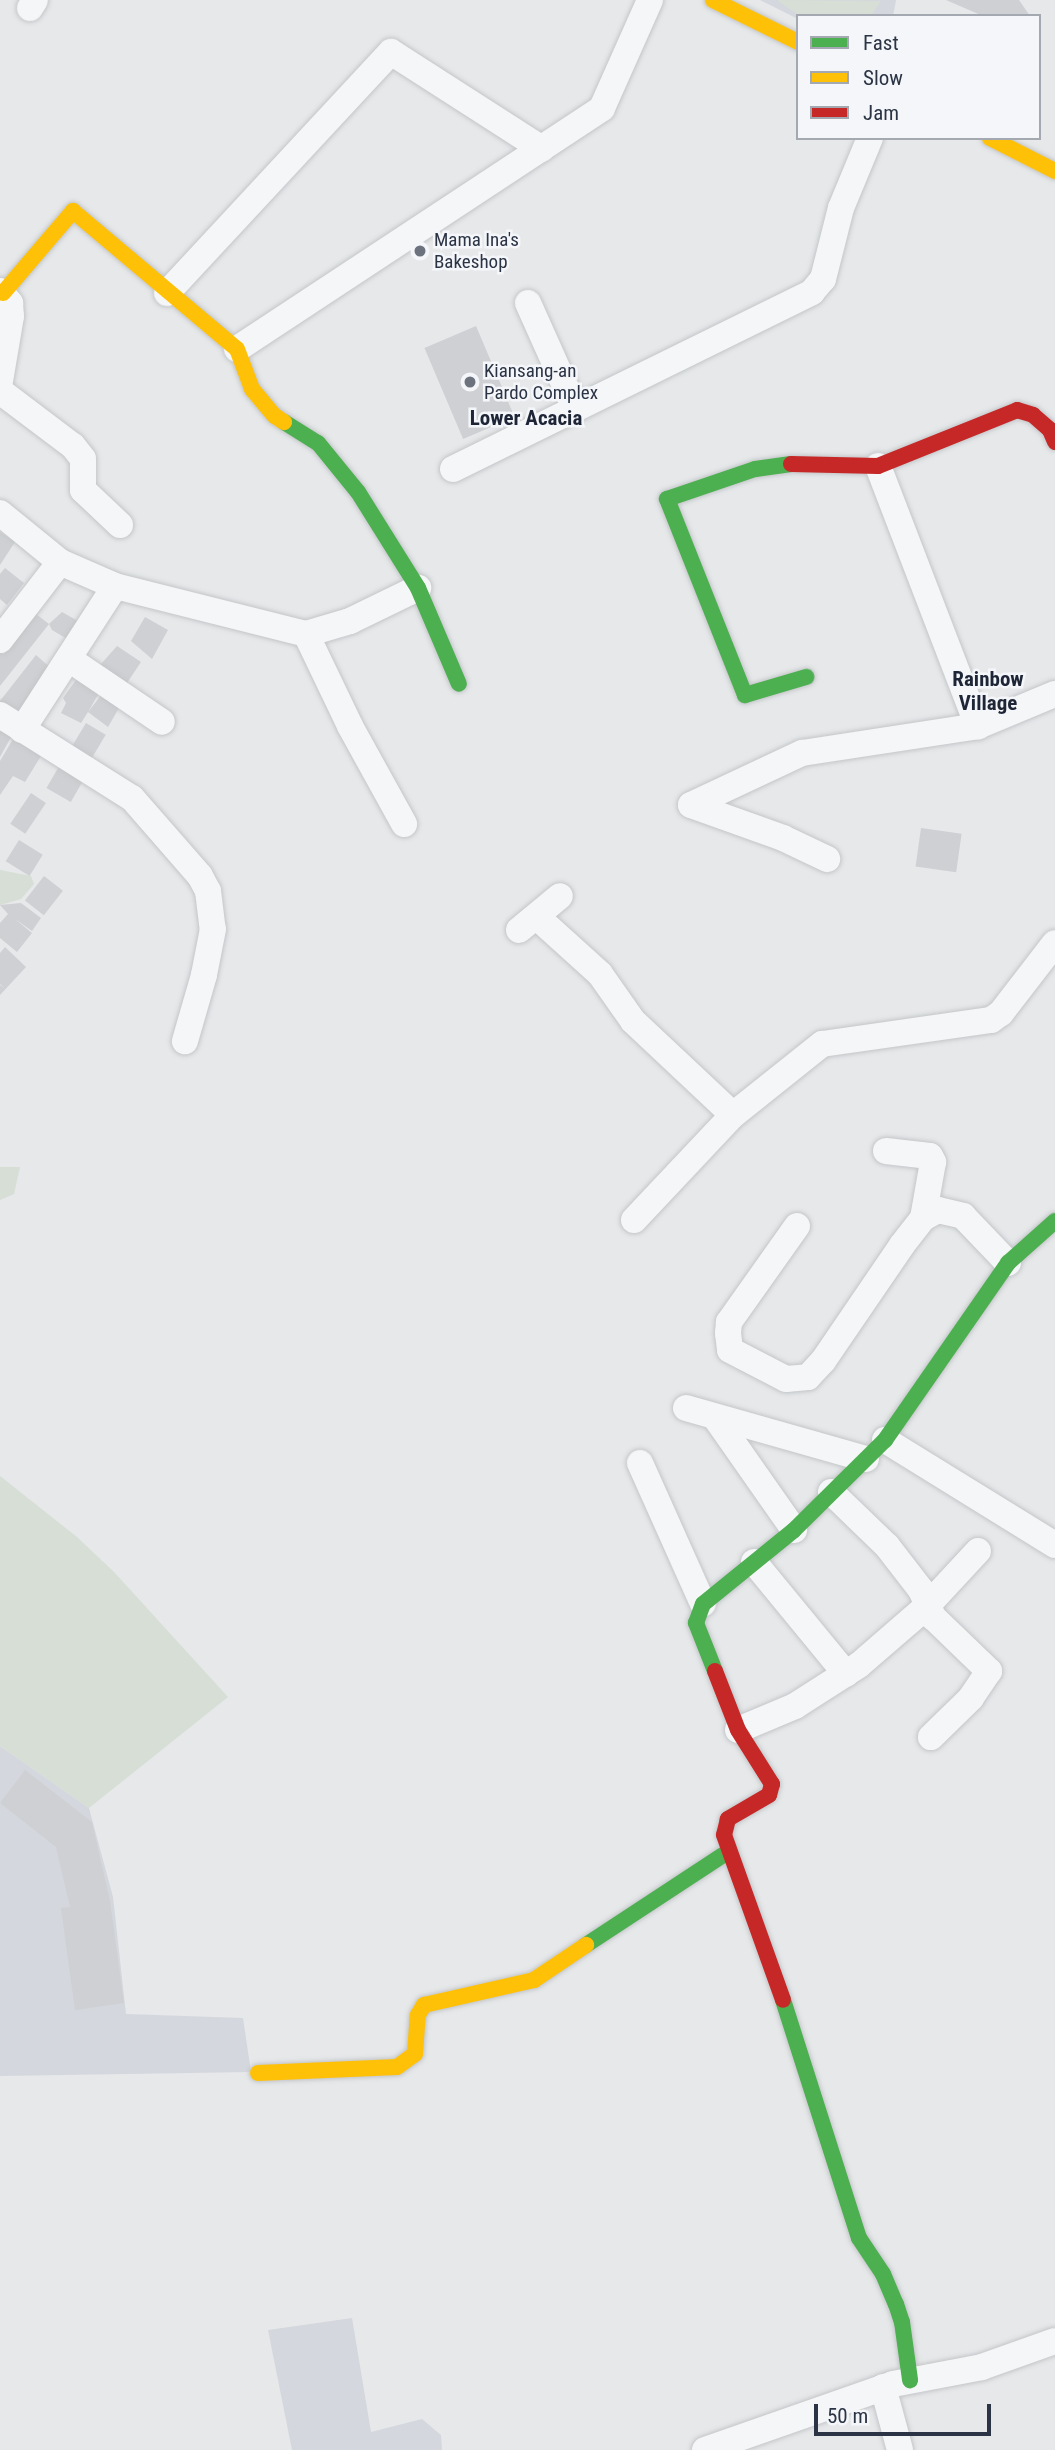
<!DOCTYPE html>
<html>
<head>
<meta charset="utf-8">
<style>
	body { margin:0 }
	#map { position:relative; width:1055px; height:2450px; overflow:hidden; background:#e6e8ea; font-family:"Roboto Condensed",sans-serif }
	div>[style] { position:absolute }
	.built>* { inset:0; background:#d4d7dd }
	.green>* { inset:0; background:#d6ded6 }
	.building>* { inset:0; background:#ced0d3; transform-origin:0 0 }
	.roads { filter:drop-shadow(0 0 2px #c4c6c8) drop-shadow(0 0 2px #c4c6c8) }
	.street>* { height:26px; margin:-13px; padding:0 13px; transform-origin:13px; border-radius:13px; background:#f5f6f7 }
	.fast>* { height:16px; margin:-8px; padding:0 8px; transform-origin:8px; border-radius:8px; background:#4caf50 }
	.slow>* { height:16px; margin:-8px; padding:0 8px; transform-origin:8px; border-radius:8px; background:#ffc107 }
	.jam>* { height:16px; margin:-8px; padding:0 8px; transform-origin:8px; border-radius:8px; background:#c62828 }
	.dots>* { width:19px; height:19px; translate:-50% -50%; box-sizing:border-box; border:4px solid #f4f6f9; border-radius:50% }
	span { translate:-50% -50%; white-space:nowrap; text-align:center; line-height:1.15; -webkit-text-stroke:5px #f4f6f9; paint-order:stroke }
	.poi-label { font-size:19px; color:#2b3445 }
	.left { translate:0 -50%; text-align:left }
	.neighbourhood-label { font-size:21px; color:#1d2536; font-weight:700 }
	.legend { position:absolute; left:796px; top:14px; width:245px; height:126px; box-sizing:border-box; background:#f4f6f9; border:2px solid #a4a8b1; margin:0; padding:9px 12px; list-style:none; font-size:21px; color:#2b3445 }
	.legend li { display:flex; align-items:center; gap:14px; height:35px }
	.legend b { width:35px; border:2px solid #a4a8b1 }
	.scale { position:absolute; left:814px; top:2404px; width:177px; height:32px; box-sizing:border-box; border:4px solid #2b3445; border-top:0; padding-left:9px; font-size:21px; line-height:24px; white-space:nowrap; color:#2b3445; -webkit-text-stroke:5px #f4f6f9; paint-order:stroke }
</style>
</head>
<body>
<div id="map">
	<div class="built">
		<i style="clip-path:polygon(760px 0,896px 0,893px 16px,798px 16px,798px 19px)"></i>
		<i style="clip-path:polygon(0 1746px,89px 1808px,113px 1897px,126px 2014px,243px 2018px,251px 2072px,0 2076px)"></i>
		<i style="clip-path:polygon(352px 2318px,371px 2432px,422px 2419px,441px 2435px,442px 2450px,292px 2450px,268px 2330px)"></i>
	</div>
	<div class="green">
		<i style="clip-path:polygon(778px 1px,779px 0,881px 1px,871px 16px,800px 16px)"></i>
		<i style="clip-path:polygon(0 870px,31px 876px,34px 884px,21px 899px,0 905px)"></i>
		<i style="clip-path:polygon(0 1167px,20px 1167px,14px 1194px,0 1200px)"></i>
		<i style="clip-path:polygon(0 1476px,77px 1537px,114px 1572px,228px 1697px,89px 1808px,0 1746px)"></i>
	</div>
	<div class="building">
		<i style="clip-path:polygon(946px 0,1019px 0,1030px 16px,983px 16px)"></i>
		<i style="left:476px;top:326px;width:99px;height:56px;rotate:67deg"></i>
		<i style="clip-path:polygon(0 532px,15px 542px,0 565px)"></i>
		<i style="clip-path:polygon(5px 568px,24px 583px,7px 605px,0 599px,0 574px)"></i>
		<i style="clip-path:polygon(62px 612px,85px 625px,74px 643px,52px 630px,49px 624px)"></i>
		<i style="clip-path:polygon(36px 614px,49px 624px,0 686px,0 653px,4px 654px)"></i>
		<i style="clip-path:polygon(145px 617px,168px 630px,152px 659px,131px 641px)"></i>
		<i style="clip-path:polygon(117px 646px,141px 662px,123px 689px,94px 672px)"></i>
		<i style="clip-path:polygon(36px 655px,53px 670px,16px 719px,0 708px,0 701px)"></i>
		<i style="clip-path:polygon(76px 680px,99px 693px,88px 712px,102px 694px,119px 708px,108px 727px,88px 712px,81px 723px,61px 713px,66px 703px,63px 698px)"></i>
		<i style="clip-path:polygon(0 722px,15px 730px,0 757px)"></i>
		<i style="left:86px;top:723px;width:23px;height:33px;rotate:31deg"></i>
		<i style="clip-path:polygon(13px 739px,41px 756px,25px 782px,13px 776px,0 795px,0 761px)"></i>
		<i style="left:61px;top:763px;width:28px;height:29px;rotate:30deg"></i>
		<i style="left:31px;top:793px;width:18px;height:37px;rotate:34deg"></i>
		<i style="left:921px;top:828px;width:41px;height:39px;rotate:8deg"></i>
		<i style="left:19px;top:840px;width:28px;height:25px;rotate:32deg"></i>
		<i style="left:44px;top:876px;width:24px;height:31px;rotate:38deg"></i>
		<i style="clip-path:polygon(21px 903px,41px 918px,32px 931px,15px 919px,32px 933px,17px 952px,0 938px,0 923px,8px 914px,0 905px)"></i>
		<i style="clip-path:polygon(5px 947px,26px 967px,0 995px,0 985px,5px 989px,0 984px,0 953px)"></i>
		<i style="clip-path:polygon(25px 1770px,92px 1822px,110px 1901px,124px 2003px,75px 2010px,61px 1908px,70px 1907px,56px 1847px,0 1803px)"></i>
	</div>
	<div class="roads">
		<div class="street">
			<i style="left:30px;top:8px;width:9px;rotate:-58deg"></i>
			<i style="left:0;top:291px;width:16px;rotate:50deg"></i>
			<i style="left:10px;top:303px;width:13px;rotate:86deg"></i>
			<i style="left:11px;top:316px;width:66px;rotate:99.6deg"></i>
			<i style="left:167px;top:293px;width:329px;rotate:-47.1deg"></i>
			<i style="left:391px;top:52px;width:179px;rotate:32.7deg"></i>
			<i style="left:528px;top:303px;width:115px;rotate:65.9deg"></i>
			<i style="left:237px;top:349px;width:437px;rotate:-33.4deg"></i>
			<i style="left:602px;top:108px;width:118px;rotate:-66deg"></i>
			<i style="left:0;top:391px;width:91px;rotate:37deg"></i>
			<i style="left:73px;top:446px;width:16px;rotate:52deg"></i>
			<i style="left:83px;top:459px;width:31px;rotate:90deg"></i>
			<i style="left:83px;top:490px;width:51px;rotate:43.4deg"></i>
			<i style="left:878px;top:466px;width:279px;rotate:69deg"></i>
			<i style="left:453px;top:469px;width:400px;rotate:-26.2deg"></i>
			<i style="left:812px;top:292px;width:17px;rotate:-50deg"></i>
			<i style="left:823px;top:279px;width:73px;rotate:-75.8deg"></i>
			<i style="left:841px;top:208px;width:76px;rotate:-67.5deg"></i>
			<i style="left:0;top:513px;width:77px;rotate:39.2deg"></i>
			<i style="left:60px;top:562px;width:60px;rotate:23.6deg"></i>
			<i style="left:115px;top:586px;width:197px;rotate:14.1deg"></i>
			<i style="left:306px;top:634px;width:46px;rotate:-16.5deg"></i>
			<i style="left:350px;top:621px;width:76px;rotate:-25.9deg"></i>
			<i style="left:306px;top:634px;width:102px;rotate:64.4deg"></i>
			<i style="left:350px;top:726px;width:112px;rotate:61.1deg"></i>
			<i style="left:0;top:640px;width:98px;rotate:-52.4deg"></i>
			<i style="left:69px;top:659px;width:112px;rotate:34.1deg"></i>
			<i style="left:0;top:715px;width:156px;rotate:32.2deg"></i>
			<i style="left:132px;top:798px;width:103px;rotate:48.9deg"></i>
			<i style="left:200px;top:876px;width:17px;rotate:62deg"></i>
			<i style="left:208px;top:891px;width:38px;rotate:83deg"></i>
			<i style="left:213px;top:929px;width:47px;rotate:101.1deg"></i>
			<i style="left:204px;top:975px;width:69px;rotate:106.1deg"></i>
			<i style="left:22px;top:730px;width:171px;rotate:-57.1deg"></i>
			<i style="left:691px;top:805px;width:123px;rotate:-25.1deg"></i>
			<i style="left:802px;top:753px;width:178px;rotate:-8.7deg"></i>
			<i style="left:978px;top:726px;width:83px;rotate:-22.6deg"></i>
			<i style="left:691px;top:805px;width:98px;rotate:19.7deg"></i>
			<i style="left:783px;top:838px;width:49px;rotate:25.5deg"></i>
			<i style="left:537px;top:917px;width:85px;rotate:42.1deg"></i>
			<i style="left:600px;top:974px;width:57px;rotate:54.9deg"></i>
			<i style="left:633px;top:1021px;width:137px;rotate:43.2deg"></i>
			<i style="left:519px;top:930px;width:53px;rotate:-39.7deg"></i>
			<i style="left:886px;top:1151px;width:44px;rotate:6.5deg"></i>
			<i style="left:930px;top:1156px;width:7px;rotate:63deg"></i>
			<i style="left:933px;top:1162px;width:57px;rotate:100.1deg"></i>
			<i style="left:634px;top:1220px;width:144px;rotate:-46.7deg"></i>
			<i style="left:733px;top:1115px;width:114px;rotate:-38.6deg"></i>
			<i style="left:822px;top:1044px;width:171px;rotate:-8.1deg"></i>
			<i style="left:991px;top:1020px;width:12px;rotate:-35deg"></i>
			<i style="left:1001px;top:1013px;width:88px;rotate:-52.4deg"></i>
			<i style="left:797px;top:1226px;width:118px;rotate:125.3deg"></i>
			<i style="left:729px;top:1322px;width:11px;rotate:95deg"></i>
			<i style="left:728px;top:1333px;width:17px;rotate:83deg"></i>
			<i style="left:730px;top:1350px;width:63px;rotate:27.4deg"></i>
			<i style="left:786px;top:1379px;width:22px;rotate:-5deg"></i>
			<i style="left:808px;top:1377px;width:22px;rotate:-47deg"></i>
			<i style="left:823px;top:1361px;width:140px;rotate:-55.7deg"></i>
			<i style="left:902px;top:1245px;width:34px;rotate:-52deg"></i>
			<i style="left:923px;top:1218px;width:17px;rotate:-28deg"></i>
			<i style="left:938px;top:1210px;width:26px;rotate:13deg"></i>
			<i style="left:963px;top:1216px;width:65px;rotate:46.2deg"></i>
			<i style="left:686px;top:1408px;width:187px;rotate:15.8deg"></i>
			<i style="left:715px;top:1417px;width:138px;rotate:55deg"></i>
			<i style="left:885px;top:1440px;width:200px;rotate:31.7deg"></i>
			<i style="left:640px;top:1463px;width:154px;rotate:65.9deg"></i>
			<i style="left:831px;top:1492px;width:78px;rotate:44deg"></i>
			<i style="left:887px;top:1546px;width:56px;rotate:52.3deg"></i>
			<i style="left:921px;top:1590px;width:30px;rotate:66deg"></i>
			<i style="left:933px;top:1617px;width:78px;rotate:44deg"></i>
			<i style="left:989px;top:1671px;width:32px;rotate:124deg"></i>
			<i style="left:971px;top:1698px;width:56px;rotate:135.7deg"></i>
			<i style="left:754px;top:1562px;width:145px;rotate:50.6deg"></i>
			<i style="left:738px;top:1730px;width:62px;rotate:-22.8deg"></i>
			<i style="left:795px;top:1706px;width:76px;rotate:-32.6deg"></i>
			<i style="left:859px;top:1665px;width:90px;rotate:-40.9deg"></i>
			<i style="left:927px;top:1606px;width:75px;rotate:-47.2deg"></i>
			<i style="left:883px;top:2387px;width:65px;rotate:74.9deg"></i>
			<i style="left:705px;top:2450px;width:199px;rotate:-19.3deg"></i>
			<i style="left:893px;top:2384px;width:91px;rotate:-10.8deg"></i>
			<i style="left:982px;top:2367px;width:77px;rotate:-19.6deg"></i>
		</div>
		<div class="fast">
			<i style="left:284px;top:422px;width:40px;rotate:32deg"></i>
			<i style="left:318px;top:443px;width:63px;rotate:50.8deg"></i>
			<i style="left:358px;top:492px;width:113px;rotate:58deg"></i>
			<i style="left:418px;top:588px;width:104px;rotate:66.9deg"></i>
			<i style="left:791px;top:464px;width:36px;rotate:172deg"></i>
			<i style="left:755px;top:469px;width:93px;rotate:161.2deg"></i>
			<i style="left:667px;top:499px;width:211px;rotate:68.3deg"></i>
			<i style="left:745px;top:695px;width:64px;rotate:-16.4deg"></i>
			<i style="left:715px;top:1671px;width:52px;rotate:-111.6deg"></i>
			<i style="left:696px;top:1623px;width:20px;rotate:-70deg"></i>
			<i style="left:703px;top:1604px;width:117px;rotate:-39.1deg"></i>
			<i style="left:794px;top:1530px;width:128px;rotate:-44.7deg"></i>
			<i style="left:885px;top:1440px;width:216px;rotate:-55.2deg"></i>
			<i style="left:1008px;top:1263px;width:63px;rotate:-41.8deg"></i>
			<i style="left:586px;top:1945px;width:171px;rotate:-33.3deg"></i>
			<i style="left:783px;top:2000px;width:250px;rotate:72.3deg"></i>
			<i style="left:859px;top:2238px;width:43px;rotate:56.3deg"></i>
			<i style="left:883px;top:2274px;width:33px;rotate:67deg"></i>
			<i style="left:896px;top:2304px;width:19px;rotate:72deg"></i>
			<i style="left:902px;top:2322px;width:59px;rotate:82.1deg"></i>
		</div>
		<div class="slow">
			<i style="left:713px;top:0;width:95px;rotate:26.3deg"></i>
			<i style="left:990px;top:138px;width:73px;rotate:26.9deg"></i>
			<i style="left:3px;top:293px;width:108px;rotate:-49.5deg"></i>
			<i style="left:73px;top:211px;width:214px;rotate:40.1deg"></i>
			<i style="left:237px;top:349px;width:43px;rotate:69.4deg"></i>
			<i style="left:252px;top:389px;width:35px;rotate:50deg"></i>
			<i style="left:275px;top:416px;width:11px;rotate:34deg"></i>
			<i style="left:258px;top:2073px;width:139px;rotate:-2.5deg"></i>
			<i style="left:397px;top:2067px;width:22px;rotate:-36deg"></i>
			<i style="left:415px;top:2054px;width:39px;rotate:-86deg"></i>
			<i style="left:418px;top:2015px;width:12px;rotate:-59deg"></i>
			<i style="left:424px;top:2005px;width:113px;rotate:-12.8deg"></i>
			<i style="left:534px;top:1980px;width:63px;rotate:-33.9deg"></i>
		</div>
		<div class="jam">
			<i style="left:791px;top:464px;width:87px;rotate:1.3deg"></i>
			<i style="left:878px;top:466px;width:150px;rotate:-21.9deg"></i>
			<i style="left:1017px;top:410px;width:17px;rotate:17deg"></i>
			<i style="left:1033px;top:415px;width:23px;rotate:41deg"></i>
			<i style="left:1050px;top:430px;width:13px;rotate:67deg"></i>
			<i style="left:715px;top:1671px;width:63px;rotate:68.7deg"></i>
			<i style="left:738px;top:1730px;width:64px;rotate:57.8deg"></i>
			<i style="left:772px;top:1784px;width:11px;rotate:105deg"></i>
			<i style="left:769px;top:1795px;width:48px;rotate:149.7deg"></i>
			<i style="left:728px;top:1819px;width:16px;rotate:104deg"></i>
			<i style="left:724px;top:1835px;width:175px;rotate:70.3deg"></i>
		</div>
	</div>
	<div class="dots">
		<i style="left:420px;top:251px;background:#6c737f"></i>
		<i style="left:470px;top:382px;background:#6c737f"></i>
	</div>
	<div class="poi-label">
		<span class="left" style="left:434px;top:251px">Mama Ina's<br>Bakeshop</span>
		<span class="left" style="left:484px;top:382px">Kiansang-an<br>Pardo Complex</span>
	</div>
	<div class="neighbourhood-label">
		<span style="left:526px;top:418px">Lower Acacia</span>
		<span style="left:988px;top:691px">Rainbow<br>Village</span>
	</div>
	<ul class="legend">
	<li><b style="height:9px;background:#4caf50"></b>Fast</li>
	<li><b style="height:9px;background:#ffc107"></b>Slow</li>
	<li><b style="height:9px;background:#c62828"></b>Jam</li>
	</ul>
	<div class="scale">50 m</div>
</div>
</body>
</html>
